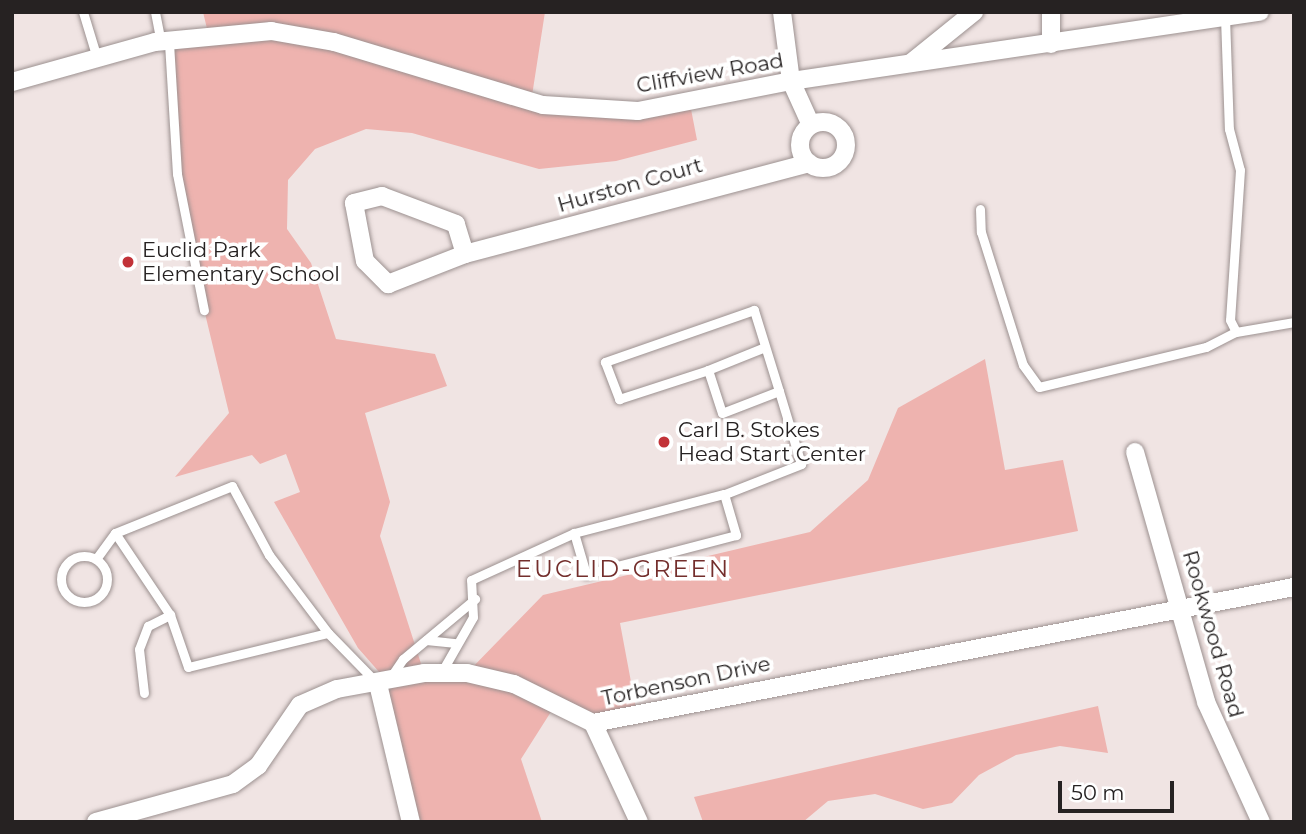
<!DOCTYPE html>
<html>
<head>
<meta charset="utf-8">
<style>
	body { margin:0 }
	#map { position:relative; width:1306px; height:834px; overflow:hidden; background:#f0e4e3; font-family:Montserrat,sans-serif }
	div>[style] { position:absolute }
	.green>* { inset:0; background:#eeb3af }
	.roads { filter:drop-shadow(0 0 2px #9c9190) drop-shadow(0 0 2px #9c9190) }
	.lane>* { height:9px; margin:-4.5px; padding:0 4.5px; transform-origin:4.5px; border-radius:4.5px; background:#fff }
	.lane>.ring { margin:-4.5px; padding:0; box-sizing:content-box; background:none; border:9px solid #fff; border-radius:50% }
	.street>* { height:18px; margin:-9px; padding:0 9px; transform-origin:9px; border-radius:9px; background:#fff }
	.street>.ring { margin:-9px; padding:0; box-sizing:content-box; background:none; border:18px solid #fff; border-radius:50% }
	.dots>* { width:19px; height:19px; translate:-50% -50%; box-sizing:border-box; border:4px solid #fff; border-radius:50% }
	span { translate:-50% -50%; white-space:nowrap; text-align:center; line-height:1.15; -webkit-text-stroke:7px #fff; paint-order:stroke }
	.street-label { font-size:21px; color:#262222 }
	.poi-label { font-size:21px; color:#262222 }
	.left { translate:0 -50%; text-align:left }
	.quarter-label { font-size:24px; color:#742e2c; letter-spacing:2px }
	.frame { position:absolute; inset:0; border:14px solid #262222; pointer-events:none }
	.scale { position:absolute; left:1058px; top:781px; width:116px; height:32px; box-sizing:border-box; border:4px solid #262222; border-top:0; padding-left:9px; font-size:21px; line-height:24px; white-space:nowrap; color:#262222; -webkit-text-stroke:5px #fff; paint-order:stroke }
</style>
</head>
<body>
<div id="map">
	<div class="green">
		<i style="clip-path:polygon(203px 12px,545px 12px,531px 102px,690px 104px,697px 140px,616px 161px,539px 169px,412px 133px,366px 129px,315px 149px,288px 180px,287px 229px,311px 263px,336px 339px,435px 354px,447px 386px,365px 413px,390px 502px,380px 536px,424px 673px,467px 673px,543px 595px,810px 532px,868px 480px,898px 408px,985px 359px,1005px 470px,1063px 460px,1078px 531px,620px 623px,637px 714px,593px 723px,554px 707px,521px 759px,542px 822px,411px 822px,378px 684px,387px 681px,358px 648px,274px 502px,300px 492px,286px 454px,260px 464px,252px 455px,175px 477px,229px 413px,187px 239px,169px 43px,209px 37px)"></i>
		<i style="clip-path:polygon(1098px 706px,1108px 753px,1060px 746px,1016px 755px,979px 775px,952px 803px,923px 809px,875px 794px,828px 801px,803px 822px,703px 822px,694px 797px)"></i>
	</div>
	<div class="roads">
		<div class="lane">
			<i style="left:83px;top:12px;width:48px;rotate:73.1deg"></i>
			<i style="left:155px;top:12px;width:32px;rotate:79deg"></i>
			<i style="left:1225px;top:17px;width:112px;rotate:88deg"></i>
			<i style="left:1229px;top:129px;width:42px;rotate:75deg"></i>
			<i style="left:1240px;top:170px;width:150px;rotate:93.8deg"></i>
			<i style="left:1230px;top:320px;width:13px;rotate:63deg"></i>
			<i style="left:1236px;top:332px;width:59px;rotate:-9.8deg"></i>
			<i style="left:169px;top:43px;width:131px;rotate:86.5deg"></i>
			<i style="left:177px;top:174px;width:139px;rotate:78.8deg"></i>
			<i style="left:980px;top:209px;width:23px;rotate:88deg"></i>
			<i style="left:981px;top:232px;width:139px;rotate:72.5deg"></i>
			<i style="left:1023px;top:365px;width:27px;rotate:54deg"></i>
			<i style="left:1039px;top:387px;width:172px;rotate:-13.5deg"></i>
			<i style="left:1206px;top:347px;width:34px;rotate:-27deg"></i>
			<i style="left:708px;top:370px;width:61px;rotate:-22deg"></i>
			<i style="left:725px;top:494px;width:82px;rotate:-21.5deg"></i>
			<i style="left:801px;top:464px;width:76px;rotate:-106.8deg"></i>
			<i style="left:779px;top:391px;width:85px;rotate:-107.2deg"></i>
			<i style="left:754px;top:310px;width:158px;rotate:160.8deg"></i>
			<i style="left:605px;top:362px;width:40px;rotate:69deg"></i>
			<i style="left:619px;top:399px;width:94px;rotate:-18deg"></i>
			<i style="left:708px;top:370px;width:45px;rotate:72deg"></i>
			<i style="left:722px;top:413px;width:61px;rotate:-21.1deg"></i>
			<i class="ring" style="left:61px;top:556px;width:37px;height:37px"></i>
			<i style="left:96px;top:559px;width:32px;rotate:-54deg"></i>
			<i style="left:328px;top:633px;width:98px;rotate:-127.1deg"></i>
			<i style="left:269px;top:555px;width:78px;rotate:-118.2deg"></i>
			<i style="left:232px;top:486px;width:126px;rotate:158.1deg"></i>
			<i style="left:115px;top:533px;width:99px;rotate:56.1deg"></i>
			<i style="left:170px;top:615px;width:55px;rotate:70.9deg"></i>
			<i style="left:188px;top:667px;width:144px;rotate:-13.7deg"></i>
			<i style="left:328px;top:633px;width:69px;rotate:45.6deg"></i>
			<i style="left:426px;top:640px;width:30px;rotate:6deg"></i>
			<i style="left:441px;top:673px;width:64px;rotate:-60.3deg"></i>
			<i style="left:473px;top:617px;width:37px;rotate:-93deg"></i>
			<i style="left:471px;top:580px;width:113px;rotate:-24.5deg"></i>
			<i style="left:574px;top:533px;width:155px;rotate:-14.6deg"></i>
			<i style="left:724px;top:494px;width:43px;rotate:73.7deg"></i>
			<i style="left:736px;top:535px;width:155px;rotate:165.4deg"></i>
			<i style="left:586px;top:574px;width:43px;rotate:-106.3deg"></i>
			<i style="left:390px;top:678px;width:23px;rotate:-56deg"></i>
			<i style="left:403px;top:659px;width:94px;rotate:-39.8deg"></i>
			<i style="left:144px;top:693px;width:44px;rotate:-96.5deg"></i>
			<i style="left:139px;top:649px;width:25px;rotate:-69deg"></i>
			<i style="left:148px;top:626px;width:25px;rotate:-27deg"></i>
		</div>
		<div class="street">
			<i style="left:782px;top:12px;width:70px;rotate:82.6deg"></i>
			<i style="left:791px;top:81px;width:48px;rotate:65.6deg"></i>
			<i style="left:1051px;top:44px;width:32px;rotate:-90deg"></i>
			<i style="left:912px;top:62px;width:80px;rotate:-38.9deg"></i>
			<i style="left:12px;top:82px;width:148px;rotate:-15.6deg"></i>
			<i style="left:155px;top:42px;width:117px;rotate:-5.4deg"></i>
			<i style="left:271px;top:31px;width:64px;rotate:9.9deg"></i>
			<i style="left:334px;top:42px;width:218px;rotate:16.8deg"></i>
			<i style="left:543px;top:105px;width:95px;rotate:3.6deg"></i>
			<i style="left:638px;top:111px;width:156px;rotate:-11.1deg"></i>
			<i style="left:791px;top:81px;width:474px;rotate:-8.4deg"></i>
			<i class="ring" style="left:800px;top:122px;width:28px;height:28px"></i>
			<i style="left:465px;top:254px;width:31px;rotate:-107deg"></i>
			<i style="left:456px;top:224px;width:79px;rotate:-159.3deg"></i>
			<i style="left:382px;top:196px;width:29px;rotate:166deg"></i>
			<i style="left:354px;top:203px;width:59px;rotate:79.3deg"></i>
			<i style="left:365px;top:261px;width:33px;rotate:45deg"></i>
			<i style="left:388px;top:284px;width:83px;rotate:-21.3deg"></i>
			<i style="left:465px;top:254px;width:356px;rotate:-14.8deg"></i>
			<i style="left:1135px;top:452px;width:260px;rotate:74.1deg"></i>
			<i style="left:1206px;top:702px;width:132px;rotate:65.4deg"></i>
			<i style="left:378px;top:684px;width:142px;rotate:76.6deg"></i>
			<i style="left:593px;top:723px;width:109px;rotate:65.1deg"></i>
			<i style="left:96px;top:822px;width:142px;rotate:-15.5deg"></i>
			<i style="left:233px;top:784px;width:31px;rotate:-36deg"></i>
			<i style="left:258px;top:766px;width:74px;rotate:-55.5deg"></i>
			<i style="left:300px;top:705px;width:40px;rotate:-23.4deg"></i>
			<i style="left:337px;top:689px;width:88px;rotate:-10.4deg"></i>
			<i style="left:424px;top:673px;width:43px"></i>
			<i style="left:467px;top:673px;width:48px;rotate:13.2deg"></i>
			<i style="left:514px;top:684px;width:88px;rotate:26.3deg"></i>
			<i style="left:593px;top:723px;width:714px;rotate:-10.98deg"></i>
		</div>
	</div>
	<div class="dots">
		<i style="left:128px;top:262px;background:#c23238"></i>
		<i style="left:664px;top:442px;background:#c23238"></i>
	</div>
	<div class="street-label">
		<span style="left:710px;top:73px;rotate:-10deg">Cliffview Road</span>
		<span style="left:630px;top:185px;rotate:-16deg">Hurston Court</span>
		<span style="left:1213px;top:634px;rotate:74deg">Rookwood Road</span>
		<span style="left:686px;top:681px;rotate:-12deg">Torbenson Drive</span>
	</div>
	<div class="poi-label">
		<span class="left" style="left:142px;top:262px">Euclid Park<br>Elementary School</span>
		<span class="left" style="left:678px;top:442px">Carl B. Stokes<br>Head Start Center</span>
	</div>
	<div class="quarter-label">
		<span style="left:623px;top:569px">EUCLID-GREEN</span>
	</div>
	<div class="frame"></div>
	<div class="scale">50 m</div>
</div>
</body>
</html>
